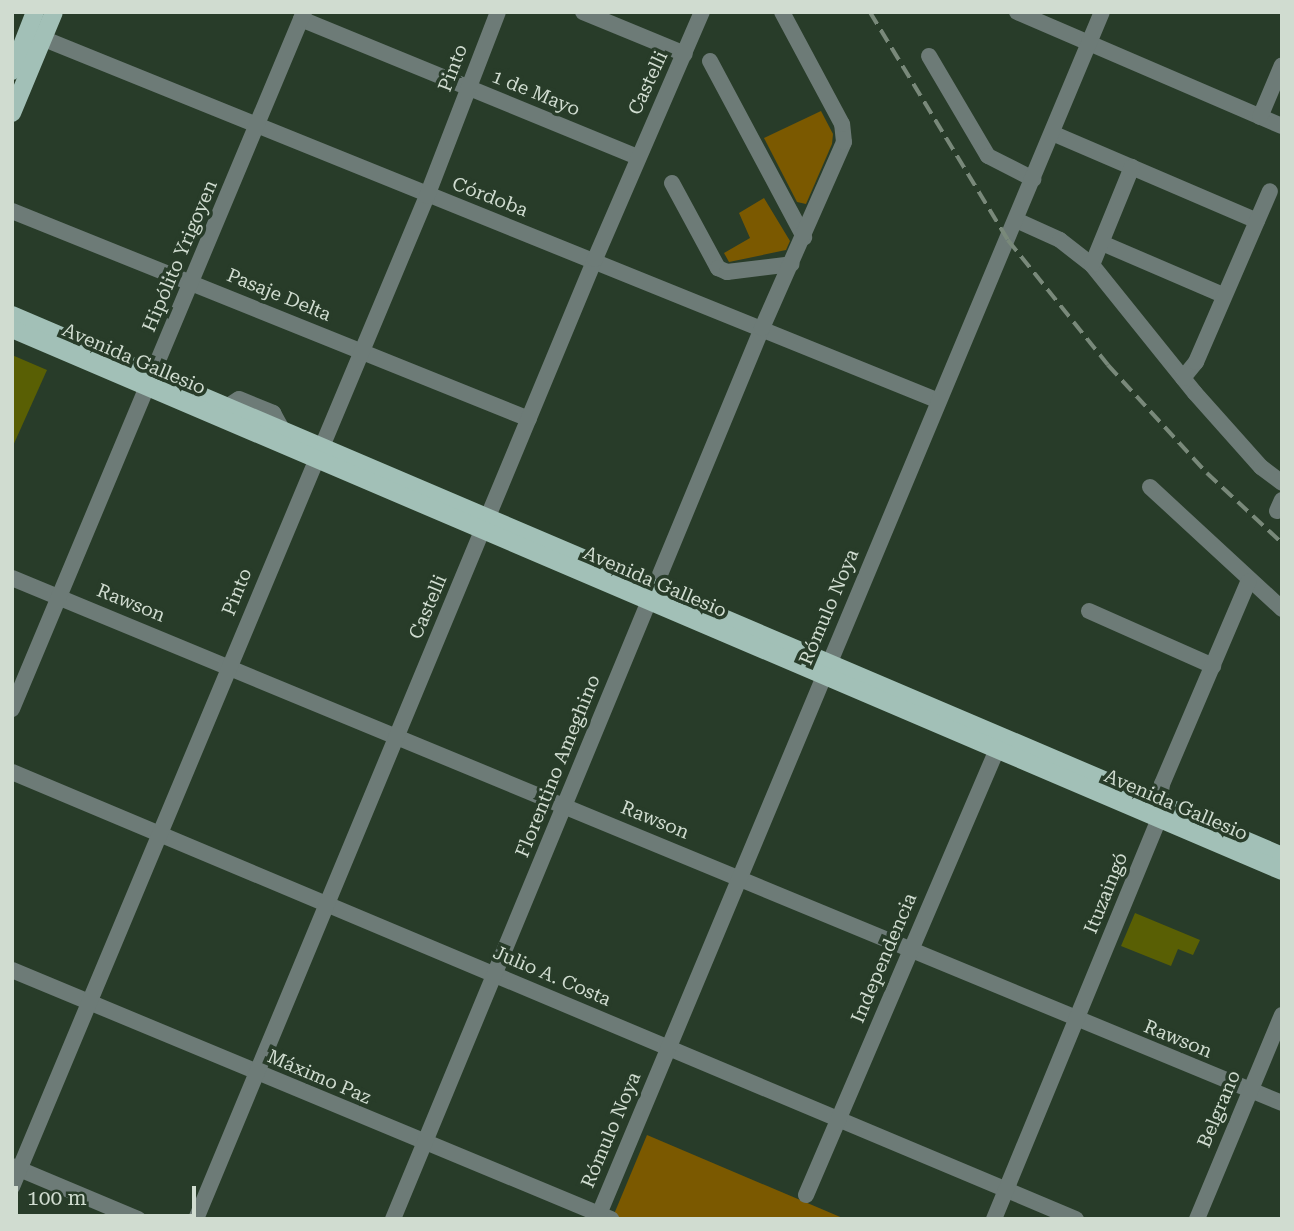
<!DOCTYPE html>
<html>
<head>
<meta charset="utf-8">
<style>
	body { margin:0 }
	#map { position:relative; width:1294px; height:1231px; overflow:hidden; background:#283c29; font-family:"Roboto Serif",serif }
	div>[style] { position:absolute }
	.green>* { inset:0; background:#7b5900 }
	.building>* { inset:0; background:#595f04 }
	.minor>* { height:16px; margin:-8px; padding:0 8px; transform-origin:8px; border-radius:8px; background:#6d7b77 }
	.major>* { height:18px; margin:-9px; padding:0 9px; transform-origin:9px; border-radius:9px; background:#a2c0b7 }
	.rail>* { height:3.5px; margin-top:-1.75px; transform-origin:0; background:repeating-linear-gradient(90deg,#79897a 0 14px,transparent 0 21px) }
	span { translate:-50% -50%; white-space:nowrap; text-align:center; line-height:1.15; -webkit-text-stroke:7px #283c29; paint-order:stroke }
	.street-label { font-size:19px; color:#d0dcd0 }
	.frame { position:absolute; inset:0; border:14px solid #d0dcd0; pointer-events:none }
	.scale { position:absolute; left:14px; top:1186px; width:182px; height:32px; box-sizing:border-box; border:4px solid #d0dcd0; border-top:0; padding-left:9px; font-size:21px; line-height:24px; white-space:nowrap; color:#d0dcd0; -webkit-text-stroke:5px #283c29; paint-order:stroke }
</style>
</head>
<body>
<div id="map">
	<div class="green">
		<i style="clip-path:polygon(821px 111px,833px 134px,832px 144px,806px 204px,797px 202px,764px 138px)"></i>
		<i style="clip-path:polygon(764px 198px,790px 241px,786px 250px,729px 262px,724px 253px,750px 238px,739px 213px)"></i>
		<i style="clip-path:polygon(647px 1135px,845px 1219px,612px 1219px)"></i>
	</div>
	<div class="building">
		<i style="clip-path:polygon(12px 355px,47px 370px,12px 448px)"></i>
		<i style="clip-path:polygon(1135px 913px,1200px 940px,1193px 955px,1178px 949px,1171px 966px,1121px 946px)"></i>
	</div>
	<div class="minor">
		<i style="left:583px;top:12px;width:110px;rotate:22.4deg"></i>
		<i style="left:1017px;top:12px;width:288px;rotate:23.3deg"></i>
		<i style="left:301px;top:19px;width:364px;rotate:22.3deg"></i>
		<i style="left:32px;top:34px;width:978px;rotate:22.03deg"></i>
		<i style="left:929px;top:56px;width:116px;rotate:59.5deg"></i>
		<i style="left:988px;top:156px;width:51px;rotate:27.1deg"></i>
		<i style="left:710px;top:61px;width:200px;rotate:61.9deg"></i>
		<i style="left:1260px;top:117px;width:56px;rotate:-67.1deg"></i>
		<i style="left:1052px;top:133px;width:223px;rotate:23.2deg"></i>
		<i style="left:672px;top:183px;width:97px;rotate:61.6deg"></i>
		<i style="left:718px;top:268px;width:10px;rotate:24deg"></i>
		<i style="left:727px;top:272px;width:65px;rotate:-7deg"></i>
		<i style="left:12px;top:211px;width:557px;rotate:21.92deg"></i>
		<i style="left:1016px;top:220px;width:48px;rotate:24.4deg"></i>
		<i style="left:1060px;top:240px;width:41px;rotate:38deg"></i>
		<i style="left:1092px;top:265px;width:164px;rotate:51.2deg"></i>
		<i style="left:1195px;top:393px;width:99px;rotate:48.3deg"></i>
		<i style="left:1261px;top:467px;width:26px;rotate:37deg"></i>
		<i style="left:1102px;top:243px;width:132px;rotate:23.3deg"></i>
		<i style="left:1092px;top:265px;width:106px;rotate:-67.8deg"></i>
		<i style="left:1183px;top:378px;width:21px;rotate:-51deg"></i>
		<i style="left:1196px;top:362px;width:186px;rotate:-66.6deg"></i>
		<i style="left:227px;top:407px;width:14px;rotate:-34deg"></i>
		<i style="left:239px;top:399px;width:37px;rotate:22deg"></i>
		<i style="left:273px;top:413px;width:21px;rotate:61deg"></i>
		<i style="left:1150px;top:487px;width:180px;rotate:42.7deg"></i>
		<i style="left:1277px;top:511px;width:12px;rotate:-66deg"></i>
		<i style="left:12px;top:578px;width:1374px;rotate:22.46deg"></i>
		<i style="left:1089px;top:611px;width:136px;rotate:23.9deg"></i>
		<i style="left:12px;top:709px;width:756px;rotate:-67.27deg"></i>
		<i style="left:12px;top:772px;width:1154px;rotate:22.79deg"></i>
		<i style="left:12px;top:970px;width:649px;rotate:22.57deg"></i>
		<i style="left:12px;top:1166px;width:137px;rotate:22.8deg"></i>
		<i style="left:12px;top:1187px;width:1074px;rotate:-67.28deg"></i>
		<i style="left:427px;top:196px;width:197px;rotate:-68.9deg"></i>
		<i style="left:806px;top:1195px;width:495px;rotate:-66.8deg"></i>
		<i style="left:196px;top:1219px;width:1040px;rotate:-67.43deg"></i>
		<i style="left:595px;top:259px;width:269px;rotate:-66.6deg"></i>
		<i style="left:393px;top:1219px;width:964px;rotate:-67.5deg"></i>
		<i style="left:762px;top:328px;width:203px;rotate:-66.2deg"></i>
		<i style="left:844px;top:142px;width:18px;rotate:-96deg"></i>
		<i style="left:842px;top:124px;width:127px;rotate:-118.2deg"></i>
		<i style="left:597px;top:1219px;width:1308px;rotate:-67.3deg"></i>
		<i style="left:994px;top:1219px;width:430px;rotate:-67.6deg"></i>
		<i style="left:1158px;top:821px;width:37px;rotate:-84deg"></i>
		<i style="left:1162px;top:784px;width:220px;rotate:-66.9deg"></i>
		<i style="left:1197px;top:1219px;width:221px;rotate:-67.4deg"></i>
	</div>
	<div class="major">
		<i style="left:12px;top:71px;width:63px;rotate:-68.7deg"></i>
		<i style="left:12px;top:113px;width:109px;rotate:-67.4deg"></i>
		<i style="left:12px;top:315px;width:1380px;rotate:23.07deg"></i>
		<i style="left:12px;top:329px;width:1381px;rotate:23.11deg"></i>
	</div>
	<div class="rail">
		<i style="left:870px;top:12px;width:267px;rotate:58.8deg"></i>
		<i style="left:1008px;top:240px;width:160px;rotate:51.3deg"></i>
		<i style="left:1108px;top:365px;width:147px;rotate:47.5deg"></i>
		<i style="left:1207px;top:473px;width:103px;rotate:43deg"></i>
	</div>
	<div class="street-label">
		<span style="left:453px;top:68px;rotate:-69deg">Pinto</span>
		<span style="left:648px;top:83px;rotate:-65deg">Castelli</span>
		<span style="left:536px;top:93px;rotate:22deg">1 de Mayo</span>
		<span style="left:490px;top:197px;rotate:21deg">Córdoba</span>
		<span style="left:180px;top:256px;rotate:-67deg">Hipólito Yrigoyen</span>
		<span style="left:279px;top:295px;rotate:22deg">Pasaje Delta</span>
		<span style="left:134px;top:359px;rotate:23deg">Avenida Gallesio</span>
		<span style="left:655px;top:582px;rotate:23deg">Avenida Gallesio</span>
		<span style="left:237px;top:592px;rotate:-68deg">Pinto</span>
		<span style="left:131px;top:603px;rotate:22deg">Rawson</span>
		<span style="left:428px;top:607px;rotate:-67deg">Castelli</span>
		<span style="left:829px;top:607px;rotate:-67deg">Rómulo Noya</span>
		<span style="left:558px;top:766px;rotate:-68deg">Florentino Ameghino</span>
		<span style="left:1176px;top:805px;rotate:23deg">Avenida Gallesio</span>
		<span style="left:655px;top:820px;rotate:22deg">Rawson</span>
		<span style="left:1106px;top:893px;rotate:-68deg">Ituzaingó</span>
		<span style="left:884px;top:958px;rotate:-67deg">Independencia</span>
		<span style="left:552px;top:976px;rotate:23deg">Julio A. Costa</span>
		<span style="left:1178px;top:1039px;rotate:22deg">Rawson</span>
		<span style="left:319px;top:1077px;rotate:23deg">Máximo Paz</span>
		<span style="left:1219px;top:1109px;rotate:-67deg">Belgrano</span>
		<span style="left:611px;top:1130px;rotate:-67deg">Rómulo Noya</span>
	</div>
	<div class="frame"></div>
	<div class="scale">100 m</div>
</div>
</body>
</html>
